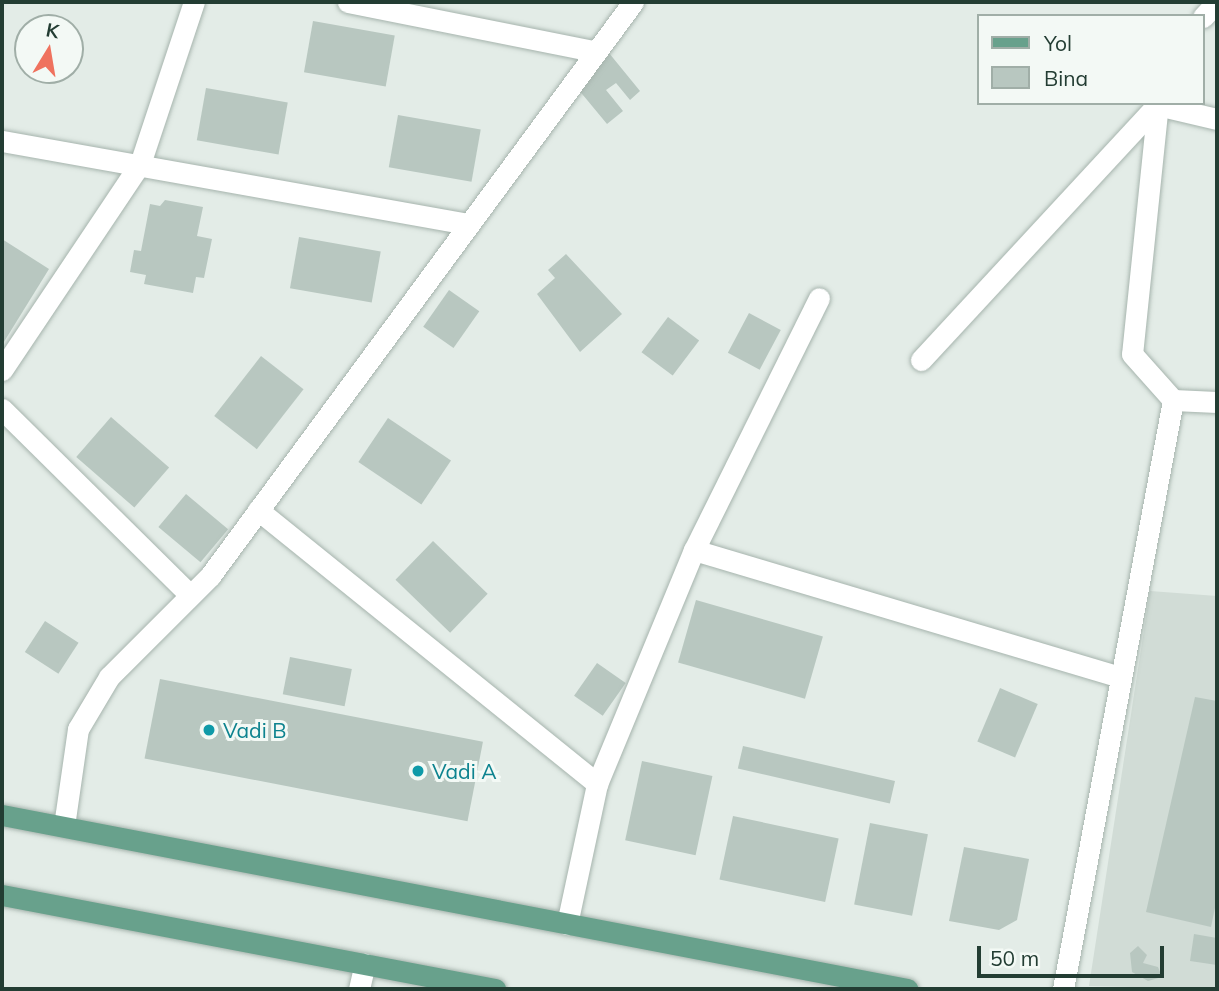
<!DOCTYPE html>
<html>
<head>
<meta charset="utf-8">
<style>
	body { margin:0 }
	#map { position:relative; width:1219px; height:991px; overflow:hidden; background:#e3ece7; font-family:Mulish,sans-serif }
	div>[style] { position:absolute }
	.built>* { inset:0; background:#d1dcd6 }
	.building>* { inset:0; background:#b8c7c0; transform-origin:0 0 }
	.roads { filter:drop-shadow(0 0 2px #a6b4ad) drop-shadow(0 0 2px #a6b4ad) }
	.minor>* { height:21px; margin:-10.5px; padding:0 10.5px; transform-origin:10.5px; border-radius:10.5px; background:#fff }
	.major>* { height:21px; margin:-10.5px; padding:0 10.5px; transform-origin:10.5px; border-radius:10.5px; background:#68a18c }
	.dots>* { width:19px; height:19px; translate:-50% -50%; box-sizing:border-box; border:4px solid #f3f9f5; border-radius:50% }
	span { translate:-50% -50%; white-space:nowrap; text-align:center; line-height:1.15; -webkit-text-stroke:6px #f3f9f5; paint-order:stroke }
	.culture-label { font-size:21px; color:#0d838f }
	.left { translate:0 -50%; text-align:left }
	.frame { position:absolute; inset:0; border:4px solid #233d33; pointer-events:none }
	.legend { position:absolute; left:977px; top:14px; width:228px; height:91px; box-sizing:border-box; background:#f3f9f5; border:2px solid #a0aea7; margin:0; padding:9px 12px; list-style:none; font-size:21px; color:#233d33 }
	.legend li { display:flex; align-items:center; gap:14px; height:35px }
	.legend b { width:35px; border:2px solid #a0aea7 }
	.north { position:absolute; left:14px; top:14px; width:70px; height:70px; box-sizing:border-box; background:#f3f9f5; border:2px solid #a0aea7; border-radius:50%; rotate:11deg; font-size:19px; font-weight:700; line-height:28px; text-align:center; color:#233d33 }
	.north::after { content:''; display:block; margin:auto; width:24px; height:32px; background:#ef725e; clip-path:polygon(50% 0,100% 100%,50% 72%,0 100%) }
	.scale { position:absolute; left:977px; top:946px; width:187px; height:32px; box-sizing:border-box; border:4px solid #233d33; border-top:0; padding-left:9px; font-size:21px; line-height:24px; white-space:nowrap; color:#233d33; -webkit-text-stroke:5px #f3f9f5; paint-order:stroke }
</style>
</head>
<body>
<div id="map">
	<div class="built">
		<i style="clip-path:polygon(1150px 591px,1217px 596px,1217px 989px,1089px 986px)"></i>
	</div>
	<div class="building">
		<i style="left:313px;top:21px;width:83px;height:52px;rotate:10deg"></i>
		<i style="clip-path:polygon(609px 53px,640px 91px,630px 100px,616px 83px,606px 90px,623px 111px,607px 124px,573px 83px)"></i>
		<i style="left:206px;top:88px;width:83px;height:53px;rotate:10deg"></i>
		<i style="left:398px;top:115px;width:84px;height:53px;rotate:10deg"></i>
		<i style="clip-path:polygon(165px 200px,203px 207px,197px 236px,212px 239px,204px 278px,196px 277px,193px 293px,144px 284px,146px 275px,130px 272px,134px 250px,141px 251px,150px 204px,160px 206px)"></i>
		<i style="left:299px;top:237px;width:83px;height:52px;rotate:10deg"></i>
		<i style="clip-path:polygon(2px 239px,49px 269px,2px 345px)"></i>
		<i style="clip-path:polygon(566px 254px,622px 314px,580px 352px,537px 294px,555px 278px,548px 270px)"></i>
		<i style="left:449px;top:290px;width:37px;height:45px;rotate:35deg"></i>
		<i style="left:749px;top:313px;width:36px;height:45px;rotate:28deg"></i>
		<i style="left:668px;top:317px;width:39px;height:44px;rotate:37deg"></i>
		<i style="left:261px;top:356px;width:54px;height:76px;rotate:38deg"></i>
		<i style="left:111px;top:417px;width:77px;height:53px;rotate:41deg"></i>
		<i style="left:388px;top:418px;width:76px;height:53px;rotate:34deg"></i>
		<i style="left:186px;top:494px;width:55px;height:43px;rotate:40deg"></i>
		<i style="left:433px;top:541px;width:76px;height:54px;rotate:44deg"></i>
		<i style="left:696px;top:600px;width:132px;height:65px;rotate:16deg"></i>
		<i style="left:45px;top:621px;width:40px;height:37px;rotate:33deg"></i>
		<i style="left:290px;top:657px;width:63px;height:38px;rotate:11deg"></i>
		<i style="left:597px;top:663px;width:35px;height:40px;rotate:35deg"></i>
		<i style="left:160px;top:679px;width:329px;height:81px;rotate:11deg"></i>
		<i style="left:1000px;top:688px;width:41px;height:58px;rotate:23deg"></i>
		<i style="clip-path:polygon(1195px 697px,1217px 701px,1217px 898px,1211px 927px,1146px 912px)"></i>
		<i style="left:743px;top:746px;width:156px;height:23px;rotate:13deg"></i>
		<i style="left:642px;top:761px;width:72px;height:81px;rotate:12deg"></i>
		<i style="left:733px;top:816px;width:108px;height:65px;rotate:12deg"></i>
		<i style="left:870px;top:823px;width:59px;height:83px;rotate:11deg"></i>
		<i style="clip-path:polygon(964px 847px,1029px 859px,1017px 920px,999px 930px,949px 921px)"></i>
		<i style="clip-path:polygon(1194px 934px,1217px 938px,1217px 965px,1190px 961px)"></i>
		<i style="clip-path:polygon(1138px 946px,1147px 955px,1143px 963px,1158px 967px,1162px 977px,1148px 981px,1132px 972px,1130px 953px)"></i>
	</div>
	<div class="roads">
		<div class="minor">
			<i style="left:348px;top:2px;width:251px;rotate:11.3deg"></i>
			<i style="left:1203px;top:17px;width:21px;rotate:-47deg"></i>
			<i style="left:1158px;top:103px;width:252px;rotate:95.9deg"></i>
			<i style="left:1132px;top:354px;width:62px;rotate:48.3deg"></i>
			<i style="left:1157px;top:105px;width:62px;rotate:13.1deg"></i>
			<i style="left:2px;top:141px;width:472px;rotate:10.1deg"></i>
			<i style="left:921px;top:360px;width:347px;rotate:-47.2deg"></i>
			<i style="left:2px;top:370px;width:248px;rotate:-56.2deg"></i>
			<i style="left:140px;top:164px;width:171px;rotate:-71.6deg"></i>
			<i style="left:2px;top:409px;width:264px;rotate:44.7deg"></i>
			<i style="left:258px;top:510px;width:436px;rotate:38.9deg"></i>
			<i style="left:694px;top:550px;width:442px;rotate:16.6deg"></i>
			<i style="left:64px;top:826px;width:98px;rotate:-81.8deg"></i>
			<i style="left:78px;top:729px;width:61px;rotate:-59.2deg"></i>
			<i style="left:109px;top:677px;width:143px;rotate:-45deg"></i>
			<i style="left:210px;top:576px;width:713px;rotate:-53.61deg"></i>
			<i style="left:567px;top:924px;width:143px;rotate:-77.9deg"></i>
			<i style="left:597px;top:784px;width:253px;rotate:-67.5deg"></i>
			<i style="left:694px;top:550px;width:281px;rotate:-63.6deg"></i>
			<i style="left:359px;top:989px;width:26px;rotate:-77deg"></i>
			<i style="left:1063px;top:989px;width:599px;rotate:-79.42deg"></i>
			<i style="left:1173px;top:400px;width:44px;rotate:2.6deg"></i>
		</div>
		<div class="major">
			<i style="left:2px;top:815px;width:922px;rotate:10.88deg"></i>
			<i style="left:2px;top:895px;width:502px;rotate:10.79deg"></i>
		</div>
	</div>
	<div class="dots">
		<i style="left:209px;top:730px;background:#0f9aa8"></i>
		<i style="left:418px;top:771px;background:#0f9aa8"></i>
	</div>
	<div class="culture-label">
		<span class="left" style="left:223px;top:730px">Vadi B</span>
		<span class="left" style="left:432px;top:771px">Vadi A</span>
	</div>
	<div class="frame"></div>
	<ul class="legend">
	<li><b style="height:9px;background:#68a18c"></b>Yol</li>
	<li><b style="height:19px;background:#b8c7c0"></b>Bina</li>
	</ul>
	<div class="north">K</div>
	<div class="scale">50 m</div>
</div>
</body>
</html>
